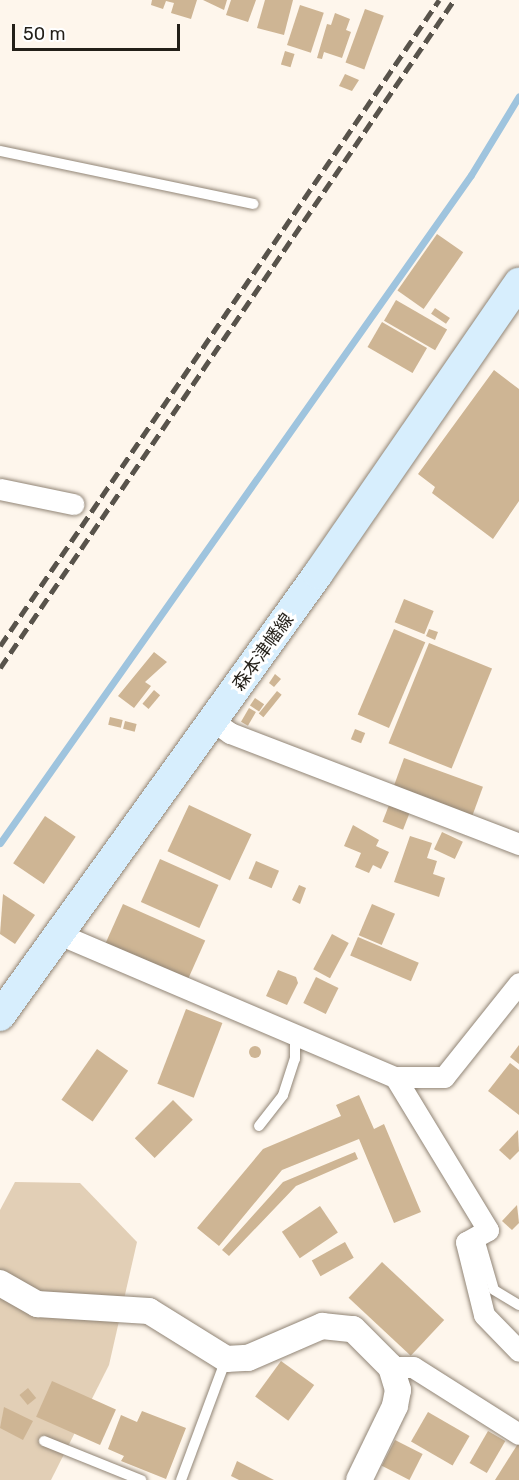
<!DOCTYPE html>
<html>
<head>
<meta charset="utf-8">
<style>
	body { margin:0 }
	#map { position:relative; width:519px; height:1480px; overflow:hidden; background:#fef6ec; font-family:Rubik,"Noto Sans JP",sans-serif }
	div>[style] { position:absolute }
	.green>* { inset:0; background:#e2cfb6 }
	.stream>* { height:7px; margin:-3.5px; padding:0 3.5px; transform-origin:3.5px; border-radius:3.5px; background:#9fc4de }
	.building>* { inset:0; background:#ceb594; transform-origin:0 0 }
	.round { border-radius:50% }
	.roads { filter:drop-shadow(0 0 2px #918576) drop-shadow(0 0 2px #918576) }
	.service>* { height:10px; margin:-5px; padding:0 5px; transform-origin:5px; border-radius:5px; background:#fff }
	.minor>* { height:21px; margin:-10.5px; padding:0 10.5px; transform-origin:10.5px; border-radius:10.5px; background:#fff }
	.tertiary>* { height:26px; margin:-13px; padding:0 13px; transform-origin:13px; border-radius:13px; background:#fff }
	.secondary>* { height:30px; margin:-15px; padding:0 15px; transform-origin:15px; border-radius:15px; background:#d7eefd }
	.rail>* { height:4.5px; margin-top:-2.25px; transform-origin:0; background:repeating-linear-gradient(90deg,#58534b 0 12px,transparent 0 18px) }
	span { translate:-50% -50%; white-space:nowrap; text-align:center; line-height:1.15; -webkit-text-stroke:6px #fff; paint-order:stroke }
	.street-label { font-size:18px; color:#231f18 }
	.scale { position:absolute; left:12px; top:24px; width:168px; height:27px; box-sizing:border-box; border:3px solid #231f18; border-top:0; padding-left:8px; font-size:18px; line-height:21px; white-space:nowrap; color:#231f18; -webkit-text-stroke:4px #fff; paint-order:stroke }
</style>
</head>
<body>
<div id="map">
	<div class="green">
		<i style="clip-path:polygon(15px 1182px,80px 1183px,137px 1242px,109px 1365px,51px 1480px,0 1480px,0 1210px)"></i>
	</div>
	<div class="stream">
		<i style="left:0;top:843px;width:817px;rotate:-54.81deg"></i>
		<i style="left:471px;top:175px;width:92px;rotate:-58.7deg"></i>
	</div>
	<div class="building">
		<i style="clip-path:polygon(152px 0,197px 0,191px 19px,171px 13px,174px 3px,166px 1px,163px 9px,151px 5px)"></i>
		<i style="clip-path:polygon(203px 0,227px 0,224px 10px)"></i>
		<i style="clip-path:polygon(231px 0,256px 0,248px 22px,226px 15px)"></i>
		<i style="clip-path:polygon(265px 0,293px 0,284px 35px,257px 28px)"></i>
		<i style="left:300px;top:5px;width:25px;height:42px;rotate:18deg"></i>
		<i style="left:365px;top:9px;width:20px;height:57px;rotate:20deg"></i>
		<i style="clip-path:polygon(335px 13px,350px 19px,346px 30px,351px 32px,342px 58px,324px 52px,322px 59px,317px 58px,327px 24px,331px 25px)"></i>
		<i style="left:285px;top:51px;width:10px;height:14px;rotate:17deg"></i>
		<i style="clip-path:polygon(345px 74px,359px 80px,352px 91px,339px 86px)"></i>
		<i style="left:437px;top:234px;width:32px;height:69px;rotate:35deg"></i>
		<i style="left:396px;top:300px;width:59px;height:24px;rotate:30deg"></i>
		<i style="left:435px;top:308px;width:18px;height:7px;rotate:34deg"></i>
		<i style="left:382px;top:322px;width:52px;height:29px;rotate:30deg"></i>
		<i style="clip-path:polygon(494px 370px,519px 389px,519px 501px,493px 539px,432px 493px,435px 487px,418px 474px)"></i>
		<i style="left:404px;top:599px;width:32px;height:25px;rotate:22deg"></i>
		<i style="left:394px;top:629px;width:34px;height:93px;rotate:23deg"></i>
		<i style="clip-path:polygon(429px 629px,438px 632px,435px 640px,426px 636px)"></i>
		<i style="left:429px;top:643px;width:68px;height:108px;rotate:22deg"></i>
		<i style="clip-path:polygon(154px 652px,167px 662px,145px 682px,151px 686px,134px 708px,118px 696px)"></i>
		<i style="clip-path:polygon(275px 674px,281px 679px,274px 687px,269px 683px)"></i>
		<i style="left:154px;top:690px;width:8px;height:18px;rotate:40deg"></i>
		<i style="left:277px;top:691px;width:6px;height:29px;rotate:39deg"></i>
		<i style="left:255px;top:698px;width:11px;height:9px;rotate:34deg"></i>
		<i style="left:249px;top:708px;width:8px;height:16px;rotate:30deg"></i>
		<i style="left:110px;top:717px;width:13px;height:8px;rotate:13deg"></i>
		<i style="left:125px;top:721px;width:12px;height:8px;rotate:14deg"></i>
		<i style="left:355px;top:729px;width:11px;height:11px;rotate:22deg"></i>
		<i style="left:404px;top:758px;width:84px;height:31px;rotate:20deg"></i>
		<i style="left:189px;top:805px;width:69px;height:51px;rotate:25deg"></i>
		<i style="left:389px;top:805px;width:22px;height:18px;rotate:21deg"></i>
		<i style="left:45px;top:816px;width:37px;height:57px;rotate:34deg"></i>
		<i style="clip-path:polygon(353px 825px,379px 840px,376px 846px,389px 852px,381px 869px,373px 865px,369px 873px,355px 867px,361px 853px,344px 846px)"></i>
		<i style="left:442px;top:832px;width:23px;height:19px;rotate:25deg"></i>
		<i style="clip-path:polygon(410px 836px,432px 843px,427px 858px,437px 861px,433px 874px,445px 878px,439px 897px,394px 882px)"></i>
		<i style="left:160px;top:859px;width:64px;height:47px;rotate:24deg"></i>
		<i style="left:256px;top:861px;width:25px;height:19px;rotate:23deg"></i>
		<i style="clip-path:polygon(299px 885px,306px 888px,300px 904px,292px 900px)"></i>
		<i style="clip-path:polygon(3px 894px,35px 915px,15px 944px,0 934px)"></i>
		<i style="left:123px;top:904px;width:90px;height:44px;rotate:24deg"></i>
		<i style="left:372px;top:904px;width:25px;height:34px;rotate:23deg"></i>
		<i style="left:332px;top:934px;width:19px;height:40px;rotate:28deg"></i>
		<i style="left:358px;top:937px;width:66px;height:20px;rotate:23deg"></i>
		<i style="clip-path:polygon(278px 970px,296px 977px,298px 983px,287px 1005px,266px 996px)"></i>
		<i style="left:316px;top:977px;width:25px;height:29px;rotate:26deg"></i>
		<i style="left:186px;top:1009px;width:39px;height:80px;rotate:21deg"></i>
		<i style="clip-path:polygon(519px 1045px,519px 1064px,510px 1057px)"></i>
		<i class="round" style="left:249px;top:1046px;width:12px;height:12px"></i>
		<i style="left:97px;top:1049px;width:38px;height:62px;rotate:35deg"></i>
		<i style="clip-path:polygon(510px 1063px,519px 1070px,519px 1115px,488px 1091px)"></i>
		<i style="clip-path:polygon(359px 1095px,374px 1129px,384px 1124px,421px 1212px,394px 1223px,359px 1139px,282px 1170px,219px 1246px,197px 1228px,263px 1149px,341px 1116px,336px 1105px)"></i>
		<i style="left:173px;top:1100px;width:28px;height:54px;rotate:45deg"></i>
		<i style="clip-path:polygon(518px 1130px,519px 1151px,510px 1160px,499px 1150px)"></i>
		<i style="clip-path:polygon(355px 1152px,358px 1159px,296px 1186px,229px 1256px,222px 1250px,283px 1182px)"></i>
		<i style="clip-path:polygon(517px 1205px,519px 1223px,512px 1230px,502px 1221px)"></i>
		<i style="left:320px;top:1206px;width:32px;height:46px;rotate:56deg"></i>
		<i style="left:345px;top:1242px;width:18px;height:38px;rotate:61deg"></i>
		<i style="left:382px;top:1262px;width:85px;height:49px;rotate:43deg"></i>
		<i style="left:281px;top:1361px;width:41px;height:44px;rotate:36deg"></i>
		<i style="left:52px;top:1381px;width:70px;height:39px;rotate:24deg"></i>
		<i style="left:28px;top:1388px;width:13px;height:11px;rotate:51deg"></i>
		<i style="clip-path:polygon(4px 1407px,33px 1421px,23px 1440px,0 1428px)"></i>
		<i style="clip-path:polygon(142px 1411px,186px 1428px,166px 1479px,121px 1461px,124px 1456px,108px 1449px,121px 1415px,137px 1422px)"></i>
		<i style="left:428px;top:1412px;width:48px;height:34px;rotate:30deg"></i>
		<i style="left:488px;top:1431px;width:20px;height:37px;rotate:30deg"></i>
		<i style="left:395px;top:1440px;width:31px;height:29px;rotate:27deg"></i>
		<i style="clip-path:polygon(519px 1442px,519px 1480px,495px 1480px)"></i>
		<i style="clip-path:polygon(237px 1461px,274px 1480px,239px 1480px,231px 1476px)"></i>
	</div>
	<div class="roads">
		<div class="service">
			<i style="left:0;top:151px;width:259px;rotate:11.8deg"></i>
			<i style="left:259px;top:1126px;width:39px;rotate:-52deg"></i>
			<i style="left:283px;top:1095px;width:38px;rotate:-72deg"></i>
			<i style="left:295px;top:1059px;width:26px;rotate:-90deg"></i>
			<i style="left:478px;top:1235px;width:57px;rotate:73.8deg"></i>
			<i style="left:494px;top:1290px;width:29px;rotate:31deg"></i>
			<i style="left:44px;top:1441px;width:105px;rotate:21.9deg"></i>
			<i style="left:181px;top:1480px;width:129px;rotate:-69.6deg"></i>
		</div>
		<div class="minor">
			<i style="left:0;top:489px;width:75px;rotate:11.6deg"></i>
			<i style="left:213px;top:721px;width:21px;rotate:35deg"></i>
			<i style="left:230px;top:733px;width:310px;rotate:21deg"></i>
			<i style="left:59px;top:934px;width:365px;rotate:23.1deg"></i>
			<i style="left:395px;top:1077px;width:179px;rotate:58.7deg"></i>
			<i style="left:488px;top:1230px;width:25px;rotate:151deg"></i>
			<i style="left:466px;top:1242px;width:75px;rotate:76.1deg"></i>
			<i style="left:484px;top:1315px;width:50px;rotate:45.8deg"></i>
			<i style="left:395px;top:1077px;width:49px"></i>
			<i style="left:444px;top:1077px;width:120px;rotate:-51.4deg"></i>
			<i style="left:391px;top:1367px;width:22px"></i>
			<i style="left:413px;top:1367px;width:125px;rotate:32.3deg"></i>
		</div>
		<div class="tertiary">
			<i style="left:0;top:1283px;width:43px;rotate:29.6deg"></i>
			<i style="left:37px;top:1304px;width:112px;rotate:3.6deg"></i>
			<i style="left:149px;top:1311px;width:91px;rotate:31.9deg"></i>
			<i style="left:226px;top:1359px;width:22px;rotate:-3deg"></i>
			<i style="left:248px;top:1358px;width:81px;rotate:-23.4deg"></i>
			<i style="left:322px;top:1326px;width:31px;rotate:6deg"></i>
			<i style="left:353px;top:1329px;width:54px;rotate:45deg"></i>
			<i style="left:391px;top:1367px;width:24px;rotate:73deg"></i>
			<i style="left:398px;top:1390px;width:16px;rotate:101deg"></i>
			<i style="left:395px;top:1406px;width:82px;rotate:115.9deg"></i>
		</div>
		<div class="secondary">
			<i style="left:0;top:1016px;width:545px;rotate:-54.27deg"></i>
			<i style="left:318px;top:574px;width:354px;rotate:-55.4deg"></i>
		</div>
	</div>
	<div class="rail">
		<i style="left:0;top:646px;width:781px;rotate:-55.8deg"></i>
		<i style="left:0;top:668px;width:808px;rotate:-55.8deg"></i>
	</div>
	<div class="street-label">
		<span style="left:263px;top:652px;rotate:-54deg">森本津幡線</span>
	</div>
	<div class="scale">50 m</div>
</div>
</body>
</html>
